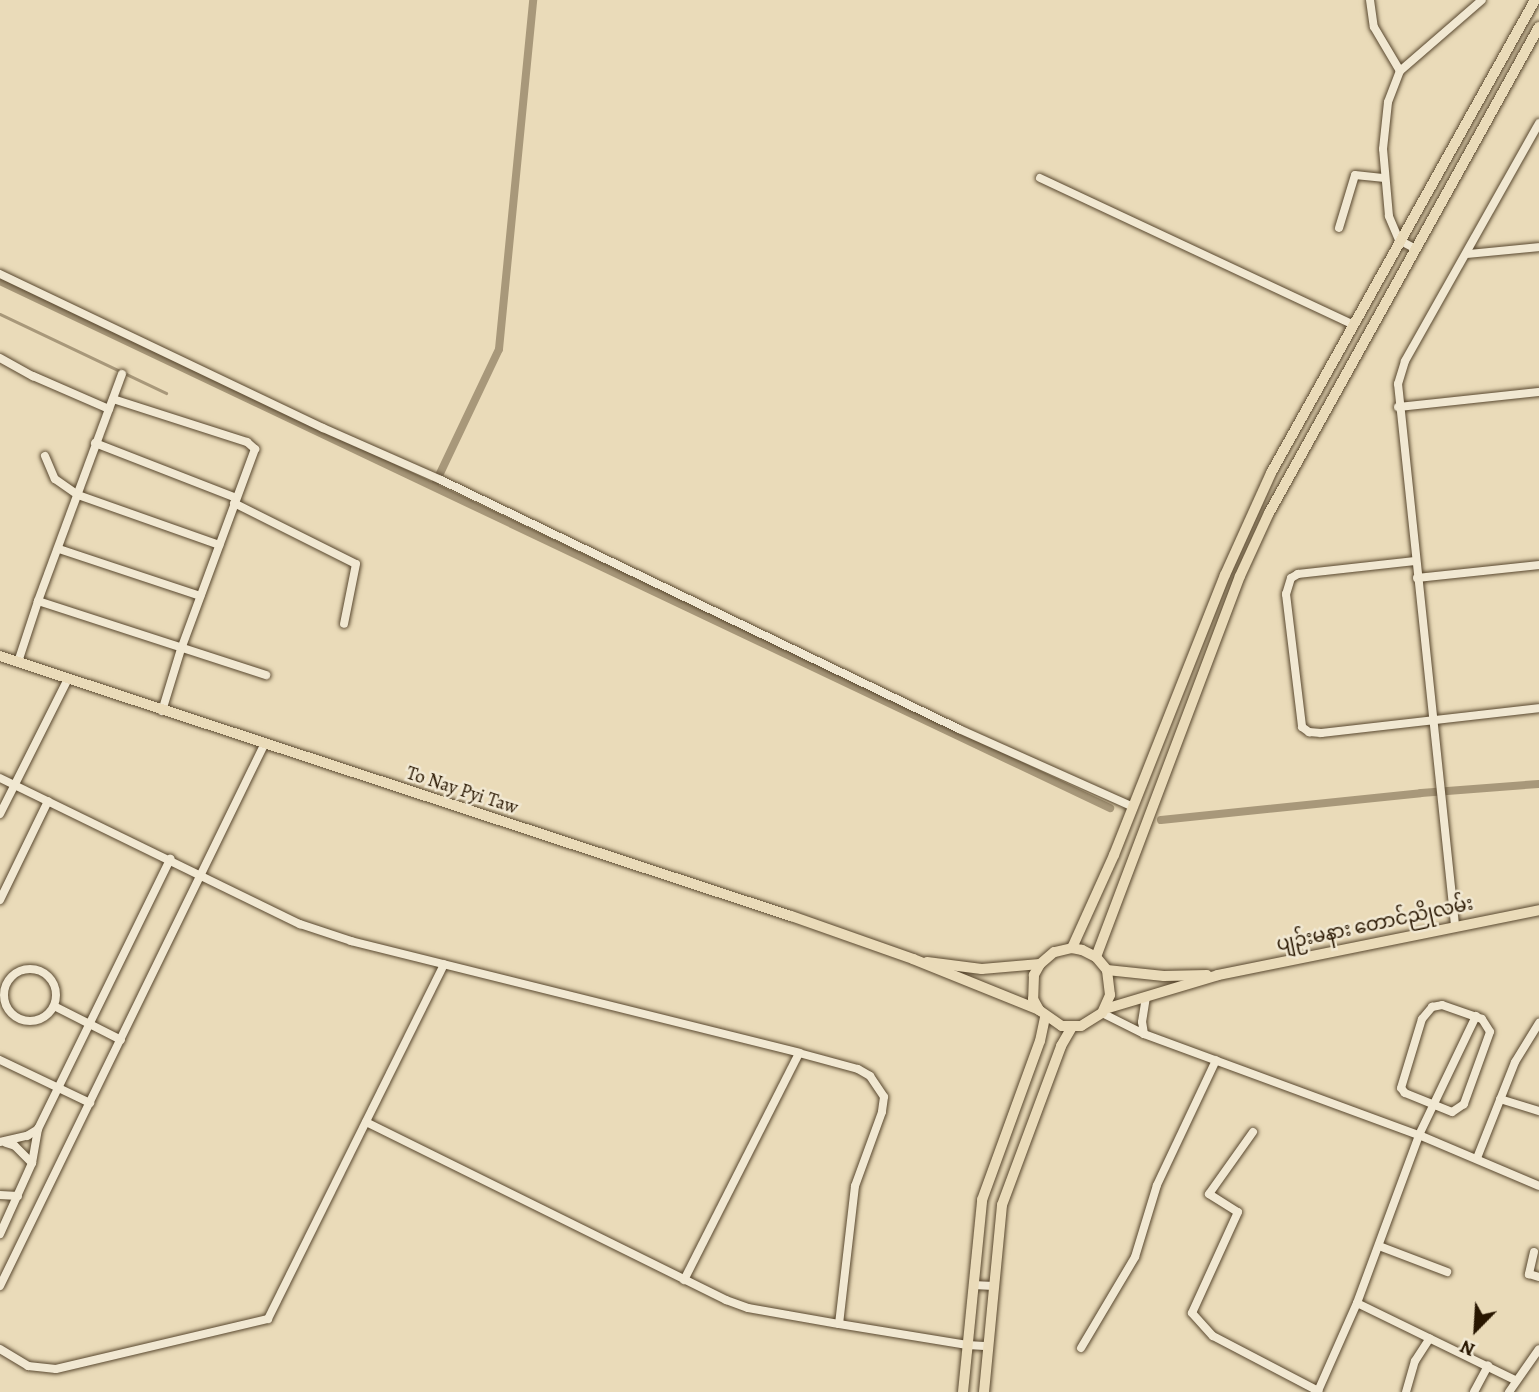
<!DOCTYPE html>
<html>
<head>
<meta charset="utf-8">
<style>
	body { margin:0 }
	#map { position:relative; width:1539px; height:1392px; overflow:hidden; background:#eadbb9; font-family:Alegreya,"Noto Sans Myanmar",serif }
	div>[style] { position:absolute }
	.stream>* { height:2.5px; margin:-1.25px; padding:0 1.25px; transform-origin:1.25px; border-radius:1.25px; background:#a8987a }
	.canal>* { height:8px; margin:-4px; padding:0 4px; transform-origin:4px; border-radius:4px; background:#a8987a }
	.roads { filter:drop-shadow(0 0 2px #58472e) drop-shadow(0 0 2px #58472e) }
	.minor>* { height:8px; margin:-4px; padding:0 4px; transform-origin:4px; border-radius:4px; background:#f1e8d2 }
	.minor>.ring { margin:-4px; padding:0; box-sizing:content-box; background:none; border:8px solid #f1e8d2; border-radius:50% }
	.major>* { height:10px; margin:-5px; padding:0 5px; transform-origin:5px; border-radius:5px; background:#eadbb9 }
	span { translate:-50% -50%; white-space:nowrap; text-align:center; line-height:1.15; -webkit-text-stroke:5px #f1e8d2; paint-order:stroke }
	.street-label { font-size:19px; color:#281600 }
	.north { position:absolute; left:1441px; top:1294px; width:70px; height:70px; -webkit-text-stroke:5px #f1e8d2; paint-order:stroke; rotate:204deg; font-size:19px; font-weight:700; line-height:28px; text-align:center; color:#281600 }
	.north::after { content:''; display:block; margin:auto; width:24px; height:32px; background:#281600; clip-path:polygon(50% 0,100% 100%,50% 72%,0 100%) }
</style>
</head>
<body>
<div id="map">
	<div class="stream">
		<i style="left:0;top:314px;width:184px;rotate:25.4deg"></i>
	</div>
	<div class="canal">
		<i style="left:0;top:281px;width:1229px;rotate:25.4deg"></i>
		<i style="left:435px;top:484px;width:149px;rotate:-64.6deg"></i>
		<i style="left:499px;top:349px;width:351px;rotate:-84.4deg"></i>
		<i style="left:1161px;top:820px;width:261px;rotate:-5.9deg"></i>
		<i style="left:1421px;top:793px;width:118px;rotate:-4.4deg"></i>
	</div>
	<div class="roads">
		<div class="minor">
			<i style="left:1370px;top:0;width:27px;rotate:82deg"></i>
			<i style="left:1374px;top:27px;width:51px;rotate:59.4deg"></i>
			<i style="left:1040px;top:178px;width:347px;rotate:25.1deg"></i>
			<i style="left:1339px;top:228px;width:55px;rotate:-73.2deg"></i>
			<i style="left:1355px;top:175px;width:30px;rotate:6deg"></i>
			<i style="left:1414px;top:248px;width:17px;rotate:-152deg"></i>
			<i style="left:1399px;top:240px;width:26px;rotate:-113deg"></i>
			<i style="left:1389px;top:216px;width:67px;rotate:-95.1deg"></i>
			<i style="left:1383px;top:149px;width:47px;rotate:-83.9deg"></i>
			<i style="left:1388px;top:102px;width:33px;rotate:-69deg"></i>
			<i style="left:1400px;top:71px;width:108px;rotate:-40.9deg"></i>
			<i style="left:1468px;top:254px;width:71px;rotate:-5.6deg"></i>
			<i style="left:0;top:274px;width:358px;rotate:25.5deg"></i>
			<i style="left:323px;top:428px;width:129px;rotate:23.8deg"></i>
			<i style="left:441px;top:480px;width:575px;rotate:25.67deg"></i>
			<i style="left:959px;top:729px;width:191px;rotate:24.1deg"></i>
			<i style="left:0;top:358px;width:38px;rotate:29deg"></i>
			<i style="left:33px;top:376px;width:83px;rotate:23.5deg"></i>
			<i style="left:122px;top:374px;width:242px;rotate:110.3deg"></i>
			<i style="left:38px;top:601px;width:240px;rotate:18deg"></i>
			<i style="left:113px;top:399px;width:141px;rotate:17.8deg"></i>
			<i style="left:247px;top:442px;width:11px;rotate:41deg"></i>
			<i style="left:255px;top:449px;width:213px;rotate:110.3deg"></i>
			<i style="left:181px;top:649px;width:65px;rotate:107deg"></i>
			<i style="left:1398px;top:407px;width:142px;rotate:-6.1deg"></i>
			<i style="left:95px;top:443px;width:151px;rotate:21.3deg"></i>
			<i style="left:45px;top:456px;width:25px;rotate:67deg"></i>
			<i style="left:55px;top:479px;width:28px;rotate:35deg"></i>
			<i style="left:78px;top:495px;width:150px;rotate:19.5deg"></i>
			<i style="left:234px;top:503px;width:136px;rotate:26.6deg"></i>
			<i style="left:356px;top:564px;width:61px;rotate:101.3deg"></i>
			<i style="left:59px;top:549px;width:149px;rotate:18.4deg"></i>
			<i style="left:1415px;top:561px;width:118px;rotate:173.7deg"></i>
			<i style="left:1298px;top:574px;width:8px;rotate:150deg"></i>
			<i style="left:1291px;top:578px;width:17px;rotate:107deg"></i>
			<i style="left:1286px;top:594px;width:134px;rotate:83.1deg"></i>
			<i style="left:1302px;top:727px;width:9px;rotate:36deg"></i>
			<i style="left:1309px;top:732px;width:12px;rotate:5deg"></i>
			<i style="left:1321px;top:733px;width:219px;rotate:-6.5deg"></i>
			<i style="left:1417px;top:578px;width:123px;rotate:-6.1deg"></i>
			<i style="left:18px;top:662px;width:64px;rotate:-71.8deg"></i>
			<i style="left:0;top:778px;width:334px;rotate:26deg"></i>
			<i style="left:300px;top:924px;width:54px;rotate:18.4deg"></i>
			<i style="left:351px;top:941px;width:462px;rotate:14deg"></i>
			<i style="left:799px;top:1053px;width:61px;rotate:15.2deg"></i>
			<i style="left:858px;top:1069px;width:14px;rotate:30deg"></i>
			<i style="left:870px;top:1076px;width:25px;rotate:56deg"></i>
			<i style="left:884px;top:1097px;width:15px;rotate:98deg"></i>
			<i style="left:882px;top:1112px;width:79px;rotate:110deg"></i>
			<i style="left:855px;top:1186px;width:139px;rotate:96.6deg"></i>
			<i style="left:0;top:814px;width:151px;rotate:-63.3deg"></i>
			<i style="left:0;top:900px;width:110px;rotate:-64.1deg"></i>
			<i style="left:1455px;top:925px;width:544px;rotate:-96.01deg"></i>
			<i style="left:1398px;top:384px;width:24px;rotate:-73deg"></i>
			<i style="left:1405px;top:361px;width:273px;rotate:-60.6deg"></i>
			<i class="ring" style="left:4px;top:969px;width:44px;height:44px"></i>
			<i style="left:1442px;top:1005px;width:42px;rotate:19.3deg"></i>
			<i style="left:1482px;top:1019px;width:15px;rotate:58deg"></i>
			<i style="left:1490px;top:1032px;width:77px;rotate:109.9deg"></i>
			<i style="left:1464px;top:1104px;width:14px;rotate:146deg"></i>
			<i style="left:1452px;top:1112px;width:51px;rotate:-158deg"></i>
			<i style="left:1405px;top:1093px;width:6px;rotate:-129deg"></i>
			<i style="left:1401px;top:1088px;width:72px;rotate:-73.1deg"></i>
			<i style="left:1422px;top:1019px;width:16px;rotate:-50deg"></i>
			<i style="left:1432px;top:1007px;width:10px;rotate:-11deg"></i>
			<i style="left:54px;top:1006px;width:75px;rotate:26.9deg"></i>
			<i style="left:1102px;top:1013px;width:47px;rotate:26.6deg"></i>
			<i style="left:1144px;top:1034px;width:293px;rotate:20.2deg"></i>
			<i style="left:1419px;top:1135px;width:130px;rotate:23deg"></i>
			<i style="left:1144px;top:1034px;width:12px;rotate:-99deg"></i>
			<i style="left:1142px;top:1022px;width:24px;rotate:-81deg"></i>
			<i style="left:0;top:1060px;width:100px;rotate:25.5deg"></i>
			<i style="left:1500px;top:1099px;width:41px;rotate:17.1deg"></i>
			<i style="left:366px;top:1122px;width:402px;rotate:26.3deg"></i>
			<i style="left:726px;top:1300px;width:23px;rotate:20deg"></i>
			<i style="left:748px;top:1308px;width:92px;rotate:10deg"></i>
			<i style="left:839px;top:1324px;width:130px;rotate:9.3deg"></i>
			<i style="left:967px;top:1345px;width:22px;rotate:3deg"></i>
			<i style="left:1253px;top:1132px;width:76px;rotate:125.4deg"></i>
			<i style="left:1209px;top:1194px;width:34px;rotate:32deg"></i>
			<i style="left:1238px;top:1212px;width:111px;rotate:114.5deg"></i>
			<i style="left:1192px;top:1313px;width:31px;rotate:48deg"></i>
			<i style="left:1213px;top:1336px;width:119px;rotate:27.6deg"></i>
			<i style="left:1318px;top:1391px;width:96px;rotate:-66.1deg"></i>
			<i style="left:1357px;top:1303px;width:179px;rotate:-69.7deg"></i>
			<i style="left:1419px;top:1135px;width:132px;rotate:-64.4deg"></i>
			<i style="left:0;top:1142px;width:28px;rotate:-13deg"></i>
			<i style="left:27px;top:1136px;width:13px;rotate:-32deg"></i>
			<i style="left:38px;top:1129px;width:301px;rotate:-63.9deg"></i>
			<i style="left:6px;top:1143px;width:9px;rotate:18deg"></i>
			<i style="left:15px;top:1146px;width:24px;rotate:45deg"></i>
			<i style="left:1477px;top:1158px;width:103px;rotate:-68.4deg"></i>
			<i style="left:1515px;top:1062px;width:46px;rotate:-58.4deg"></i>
			<i style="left:0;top:1195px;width:18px;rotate:3deg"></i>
			<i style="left:0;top:1234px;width:78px;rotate:-65.7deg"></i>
			<i style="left:32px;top:1163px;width:35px;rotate:-80deg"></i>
			<i style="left:1379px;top:1246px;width:73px;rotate:20.9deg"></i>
			<i style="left:1534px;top:1252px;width:23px;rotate:103deg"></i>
			<i style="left:1529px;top:1274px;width:10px;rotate:17deg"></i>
			<i style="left:684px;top:1280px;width:254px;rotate:-63.1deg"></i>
			<i style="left:973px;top:1285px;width:21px;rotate:3deg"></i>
			<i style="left:0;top:1286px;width:602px;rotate:-63.99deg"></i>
			<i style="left:1357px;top:1303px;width:176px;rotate:26deg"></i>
			<i style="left:1081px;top:1348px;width:106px;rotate:-59.3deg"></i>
			<i style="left:1135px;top:1257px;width:75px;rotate:-73deg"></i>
			<i style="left:1157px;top:1185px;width:138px;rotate:-64.7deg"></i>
			<i style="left:0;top:1349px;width:33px;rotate:31deg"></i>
			<i style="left:28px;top:1366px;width:28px;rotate:6deg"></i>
			<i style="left:56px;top:1369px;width:218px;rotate:-13.3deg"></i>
			<i style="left:268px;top:1319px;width:396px;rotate:-63.6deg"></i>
			<i style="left:1406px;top:1392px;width:32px;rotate:-74deg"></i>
			<i style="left:1415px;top:1361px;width:27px;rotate:-57deg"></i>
			<i style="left:1474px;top:1392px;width:30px;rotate:-62deg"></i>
			<i style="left:1509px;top:1392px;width:52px;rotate:-55.1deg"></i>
		</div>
		<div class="major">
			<i style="left:0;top:656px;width:833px;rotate:18.2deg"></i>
			<i style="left:791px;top:916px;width:129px;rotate:19.4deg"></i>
			<i style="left:913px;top:959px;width:136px;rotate:22deg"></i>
			<i style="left:1039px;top:1010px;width:28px;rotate:35deg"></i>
			<i style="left:1062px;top:1026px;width:19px"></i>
			<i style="left:1081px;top:1026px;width:25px;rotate:-32deg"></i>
			<i style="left:1102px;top:1013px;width:20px;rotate:-66deg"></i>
			<i style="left:1110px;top:995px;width:25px;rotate:-97deg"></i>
			<i style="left:1107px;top:970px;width:17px;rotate:-130deg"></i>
			<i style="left:1096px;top:957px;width:16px;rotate:-153deg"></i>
			<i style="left:1082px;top:950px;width:10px;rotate:-169deg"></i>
			<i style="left:1072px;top:948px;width:18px;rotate:167deg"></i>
			<i style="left:1054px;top:952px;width:18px;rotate:139deg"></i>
			<i style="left:1040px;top:964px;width:13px;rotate:119deg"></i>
			<i style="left:1034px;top:975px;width:24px;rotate:92deg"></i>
			<i style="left:1033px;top:999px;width:13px;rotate:61deg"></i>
			<i style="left:1072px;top:948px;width:102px;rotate:-65.7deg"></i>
			<i style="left:1114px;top:855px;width:301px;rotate:-68.4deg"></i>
			<i style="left:1225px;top:575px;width:112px;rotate:-65.7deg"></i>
			<i style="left:1271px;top:473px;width:542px;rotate:-60.83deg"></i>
			<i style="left:1096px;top:957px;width:407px;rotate:-69.3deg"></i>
			<i style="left:1240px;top:576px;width:69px;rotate:-65.3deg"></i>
			<i style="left:1269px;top:513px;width:556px;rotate:-60.95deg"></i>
			<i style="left:927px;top:962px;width:55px;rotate:7.3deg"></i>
			<i style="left:982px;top:969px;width:58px;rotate:-4.9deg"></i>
			<i style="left:1107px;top:970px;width:57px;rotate:6deg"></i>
			<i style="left:1164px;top:976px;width:43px;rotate:-1.3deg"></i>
			<i style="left:1105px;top:1009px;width:118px;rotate:-16.7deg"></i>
			<i style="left:1218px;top:975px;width:328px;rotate:-11.4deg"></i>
			<i style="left:963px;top:1392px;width:193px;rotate:-84.3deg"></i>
			<i style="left:982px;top:1200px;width:169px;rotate:-70deg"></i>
			<i style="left:1040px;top:1041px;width:25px;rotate:-78deg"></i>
			<i style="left:984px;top:1392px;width:188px;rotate:-84.5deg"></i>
			<i style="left:1002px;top:1205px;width:170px;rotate:-69.6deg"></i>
			<i style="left:1061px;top:1046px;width:22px;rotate:-60deg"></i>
		</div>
	</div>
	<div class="street-label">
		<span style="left:462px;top:791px;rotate:18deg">To Nay Pyi Taw</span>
		<span style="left:1375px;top:925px;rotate:-12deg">ပျဉ်းမနား တောင်ညိုလမ်း</span>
	</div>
	<div class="north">N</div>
</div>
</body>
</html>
